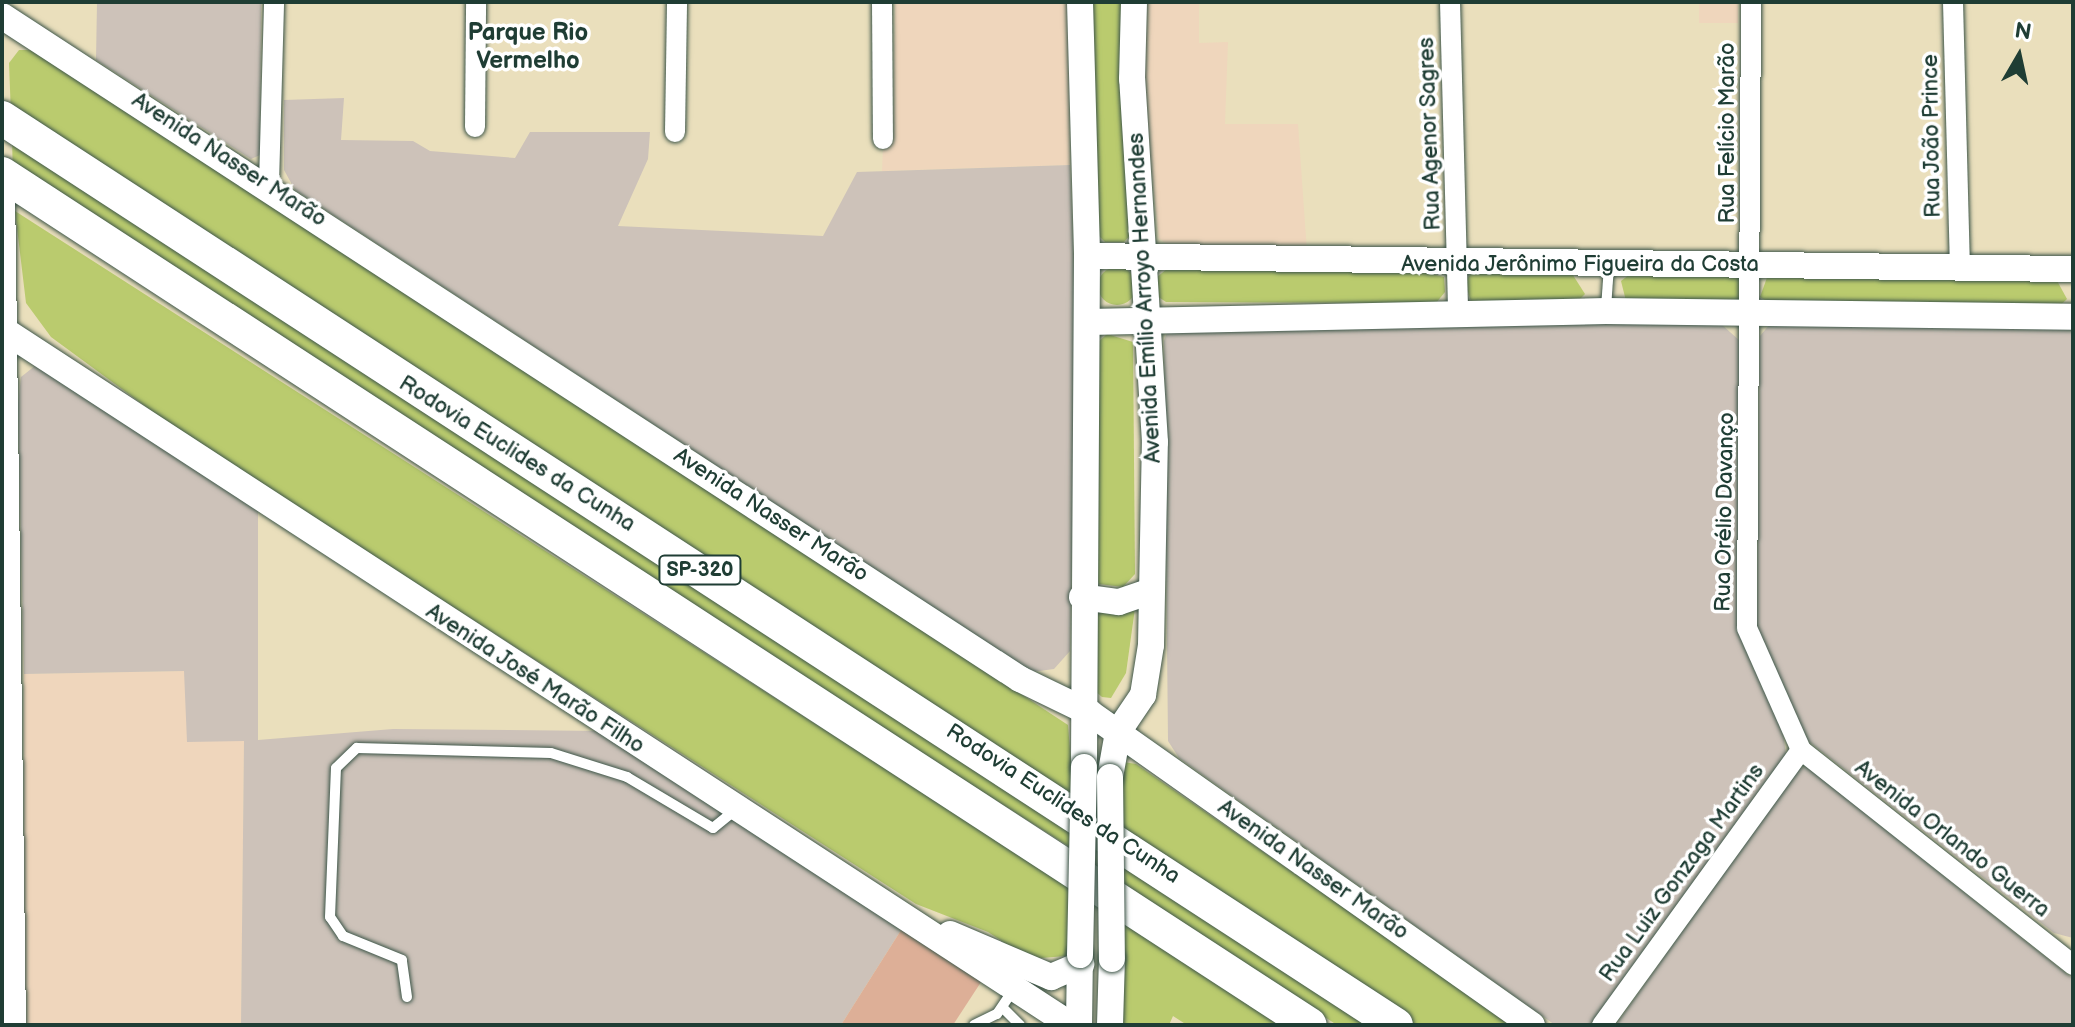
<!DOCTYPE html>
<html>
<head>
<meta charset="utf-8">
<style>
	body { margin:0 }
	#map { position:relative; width:2075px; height:1027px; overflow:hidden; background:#eadfbc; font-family:"Balsamiq Sans",sans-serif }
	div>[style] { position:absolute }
	.built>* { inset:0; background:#efd6bc; transform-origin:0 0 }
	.industrial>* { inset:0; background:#cdc2b9 }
	.green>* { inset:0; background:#bacb6e }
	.round { border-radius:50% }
	.building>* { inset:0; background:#ddaf97 }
	.roads { filter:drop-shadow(0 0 2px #3d5548) drop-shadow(0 0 2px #3d5548) }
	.lane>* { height:10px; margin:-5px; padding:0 5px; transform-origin:5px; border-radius:5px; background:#fff }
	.street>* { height:20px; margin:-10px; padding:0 10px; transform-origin:10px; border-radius:10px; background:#fff }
	.secondary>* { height:26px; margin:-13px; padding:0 13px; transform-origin:13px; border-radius:13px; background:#fff }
	.highway>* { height:34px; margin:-17px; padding:0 17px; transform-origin:17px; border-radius:17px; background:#fff }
	.bridges { filter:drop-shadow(0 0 2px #3d5548) drop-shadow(0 0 2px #3d5548) }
	.secondary-bridge>* { height:26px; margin:-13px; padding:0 13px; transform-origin:13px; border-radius:13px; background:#fff }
	span { translate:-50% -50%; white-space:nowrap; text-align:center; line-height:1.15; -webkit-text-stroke:7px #fff; paint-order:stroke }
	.shield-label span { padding:2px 6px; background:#fff; border:2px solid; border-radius:6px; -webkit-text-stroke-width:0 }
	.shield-label { font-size:20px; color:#1f3d34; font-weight:700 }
	.street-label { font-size:22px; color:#1f3d34 }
	.neighbourhood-label { font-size:24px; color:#1f3d34; font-weight:700 }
	.frame { position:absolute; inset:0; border:4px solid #1f3d34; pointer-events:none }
	.north { position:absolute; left:1979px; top:16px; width:80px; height:80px; -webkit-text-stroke:6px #fff; paint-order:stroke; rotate:9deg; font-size:22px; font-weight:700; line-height:32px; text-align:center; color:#1f3d34 }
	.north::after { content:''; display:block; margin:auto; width:28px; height:36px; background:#1f3d34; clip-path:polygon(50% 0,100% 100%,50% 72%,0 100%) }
</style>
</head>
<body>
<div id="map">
	<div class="built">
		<i style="clip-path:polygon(895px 2px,1068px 2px,1070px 165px,882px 171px,883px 147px,893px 140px)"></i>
		<i style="clip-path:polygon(1145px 2px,1199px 2px,1199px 43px,1228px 42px,1225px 124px,1298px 124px,1307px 252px,1174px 250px,1159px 238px,1141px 76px)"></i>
		<i style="left:1699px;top:2px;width:39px;height:21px"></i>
		<i style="clip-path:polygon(185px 671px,244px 741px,241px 1025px,24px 1025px,24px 674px)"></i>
	</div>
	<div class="industrial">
		<i style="clip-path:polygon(97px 2px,261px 2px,260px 155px,251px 159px,96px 60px)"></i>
		<i style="clip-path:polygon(344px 98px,341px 140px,413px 141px,430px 151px,515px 158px,530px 132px,650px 132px,648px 159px,618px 226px,823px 236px,857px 172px,1070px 165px,1076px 321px,1070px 651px,1054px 669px,1032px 672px,295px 190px,284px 170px,284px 100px)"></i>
		<i style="clip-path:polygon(1720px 323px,1740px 341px,1739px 628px,1781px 720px,1787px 761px,1590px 1025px,1555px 1025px,1179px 758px,1168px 741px,1164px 341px,1168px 329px,1183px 324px)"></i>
		<i style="clip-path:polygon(1770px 324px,2073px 326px,2073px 938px,2054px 933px,1807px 740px,1757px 628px,1760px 336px)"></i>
		<i style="clip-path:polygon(36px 365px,258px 505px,258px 740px,393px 729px,603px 731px,903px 927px,841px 1025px,241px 1025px,244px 741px,187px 742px,184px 671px,24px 674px,18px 405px,21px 377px)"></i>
		<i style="clip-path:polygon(1807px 767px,2073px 979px,2073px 1025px,1616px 1025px,1797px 769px)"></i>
	</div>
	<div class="green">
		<i style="clip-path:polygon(1089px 2px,1123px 2px,1133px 232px,1124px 242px,1105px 242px,1095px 232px)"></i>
		<i style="clip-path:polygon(19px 50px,37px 50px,284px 207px,1068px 725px,1074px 798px,11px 115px,9px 63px)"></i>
		<i style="clip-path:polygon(12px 138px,1074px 818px,1073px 849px,13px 178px)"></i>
		<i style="clip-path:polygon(15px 211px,1073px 889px,1066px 956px,1029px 959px,988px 932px,916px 904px,179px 431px,51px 337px,26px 303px)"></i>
		<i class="round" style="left:1098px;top:267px;width:38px;height:38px"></i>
		<i style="clip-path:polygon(1167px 269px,1428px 273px,1444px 277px,1445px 292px,1436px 303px,1166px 302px,1157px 296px,1157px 277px)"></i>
		<i style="clip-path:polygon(1634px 271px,1732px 272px,1744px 281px,1744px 295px,1735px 304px,1627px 305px,1621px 281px)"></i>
		<i style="clip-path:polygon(1472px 272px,1571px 272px,1585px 294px,1577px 302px,1472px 305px,1465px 282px)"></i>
		<i style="clip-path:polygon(1769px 272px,2055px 277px,2067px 299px,2055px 310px,1771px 304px,1760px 297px)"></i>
		<i style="clip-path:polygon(1107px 334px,1133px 342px,1135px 574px,1123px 587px,1099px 584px,1095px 574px,1095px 345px)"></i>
		<i style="clip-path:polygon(1135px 608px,1126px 673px,1111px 698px,1102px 697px,1095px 691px,1093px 612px)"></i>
		<i style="clip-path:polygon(1123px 762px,1136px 764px,1514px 1025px,1414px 1025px,1123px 833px)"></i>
		<i style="clip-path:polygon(1123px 855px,1382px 1025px,1337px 1025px,1122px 885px)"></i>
		<i style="clip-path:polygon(1122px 916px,1287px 1025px,1187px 1025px,1173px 1016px,1169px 1025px,1118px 1025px)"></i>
	</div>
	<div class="building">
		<i style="clip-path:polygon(903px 927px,983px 979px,953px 1025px,841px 1025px)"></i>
	</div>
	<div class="roads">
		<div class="lane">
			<i style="left:1606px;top:308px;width:42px;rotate:-85.9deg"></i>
			<i style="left:407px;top:997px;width:37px;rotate:-98deg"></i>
			<i style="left:402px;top:960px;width:64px;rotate:-157.9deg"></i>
			<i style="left:343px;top:936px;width:23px;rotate:-124deg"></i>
			<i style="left:330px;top:917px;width:149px;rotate:-87.7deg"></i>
			<i style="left:336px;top:768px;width:29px;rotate:-44deg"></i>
			<i style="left:357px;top:748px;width:194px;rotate:1.5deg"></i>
			<i style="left:551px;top:753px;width:80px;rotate:17.5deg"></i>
			<i style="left:627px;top:777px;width:100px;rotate:30.7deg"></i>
			<i style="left:713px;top:828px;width:28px;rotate:-39deg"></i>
			<i style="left:1003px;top:1008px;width:24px;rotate:45deg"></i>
			<i style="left:974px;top:1025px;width:25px;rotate:-26deg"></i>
			<i style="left:997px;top:1014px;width:29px;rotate:-56deg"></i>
		</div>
		<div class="street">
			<i style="left:882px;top:2px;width:137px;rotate:89.6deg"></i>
			<i style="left:1450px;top:2px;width:310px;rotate:88.5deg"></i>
			<i style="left:1751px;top:2px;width:626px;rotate:90.37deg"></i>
			<i style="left:1747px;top:628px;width:133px;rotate:66.1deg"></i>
			<i style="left:1801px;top:750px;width:347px;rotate:38.3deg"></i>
			<i style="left:1953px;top:2px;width:267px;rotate:88.5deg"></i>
			<i style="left:475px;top:127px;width:125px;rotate:-89.5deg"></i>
			<i style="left:675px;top:132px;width:130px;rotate:-89.1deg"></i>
			<i style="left:269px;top:184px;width:182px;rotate:-88.4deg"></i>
			<i style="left:1602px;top:1025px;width:339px;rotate:-54.1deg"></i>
		</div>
		<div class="secondary">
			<i style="left:1080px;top:2px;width:254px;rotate:88.4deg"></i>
			<i style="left:1087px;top:256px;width:511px;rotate:90.34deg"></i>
			<i style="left:2px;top:16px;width:1215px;rotate:33.08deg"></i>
			<i style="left:1020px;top:679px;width:78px;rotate:25.9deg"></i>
			<i style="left:1090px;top:713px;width:541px;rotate:35.22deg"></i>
			<i style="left:2px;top:186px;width:839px;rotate:89.25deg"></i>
			<i style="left:1087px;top:256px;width:986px;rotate:0.76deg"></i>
			<i style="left:1088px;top:322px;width:518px;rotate:-1.22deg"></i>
			<i style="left:1606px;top:311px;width:467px;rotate:0.7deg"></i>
			<i style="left:2px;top:329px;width:1276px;rotate:33.07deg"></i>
			<i style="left:1082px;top:597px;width:37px;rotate:8deg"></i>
			<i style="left:1119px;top:602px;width:34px;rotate:-19deg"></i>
			<i style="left:1110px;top:777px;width:46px;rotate:-79.9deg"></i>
			<i style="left:1118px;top:732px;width:45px;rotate:-56deg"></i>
			<i style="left:1143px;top:695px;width:51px;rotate:-80.9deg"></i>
			<i style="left:1151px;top:645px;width:203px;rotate:-88.9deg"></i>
			<i style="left:1155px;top:442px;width:364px;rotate:-93.6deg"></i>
			<i style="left:1132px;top:79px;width:77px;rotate:-88.5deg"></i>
			<i style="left:950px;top:934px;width:110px;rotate:23.1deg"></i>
			<i style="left:1051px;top:977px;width:33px;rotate:-23deg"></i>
			<i style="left:1079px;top:1025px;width:70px;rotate:-89.2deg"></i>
			<i style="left:1110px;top:1025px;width:66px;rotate:-88.3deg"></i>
		</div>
		<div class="highway">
			<i style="left:2px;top:118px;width:1663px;rotate:33.05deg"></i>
			<i style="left:2px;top:174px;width:1560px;rotate:33.05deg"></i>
		</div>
	</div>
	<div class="bridges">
		<div class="secondary-bridge">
			<i style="left:1110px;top:777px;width:182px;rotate:89.4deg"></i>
			<i style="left:1080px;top:955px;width:188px;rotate:-88.8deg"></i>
		</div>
	</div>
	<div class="shield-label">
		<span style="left:700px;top:570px">SP-320</span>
	</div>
	<div class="street-label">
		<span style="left:1728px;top:133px;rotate:-90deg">Rua Felício Marão</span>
		<span style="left:1430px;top:134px;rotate:-92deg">Rua Agenor Sagres</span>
		<span style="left:1932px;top:136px;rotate:-91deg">Rua João Prince</span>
		<span style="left:229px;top:160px;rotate:33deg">Avenida Nasser Marão</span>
		<span style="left:1580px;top:265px">Avenida Jerônimo Figueira da Costa</span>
		<span style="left:1145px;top:298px;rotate:-93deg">Avenida Emílio Arroyo Hernandes</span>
		<span style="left:517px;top:454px;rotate:32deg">Rodovia Euclides da Cunha</span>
		<span style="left:1725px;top:512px;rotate:-89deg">Rua Orélio Davanço</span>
		<span style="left:771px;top:515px;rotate:33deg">Avenida Nasser Marão</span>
		<span style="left:535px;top:679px;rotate:33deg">Avenida José Marão Filho</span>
		<span style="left:1063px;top:804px;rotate:33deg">Rodovia Euclides da Cunha</span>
		<span style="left:1952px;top:839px;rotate:38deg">Avenida Orlando Guerra</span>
		<span style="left:1313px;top:870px;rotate:35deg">Avenida Nasser Marão</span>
		<span style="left:1682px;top:873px;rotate:-54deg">Rua Luiz Gonzaga Martins</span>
	</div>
	<div class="neighbourhood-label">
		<span style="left:528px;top:47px">Parque Rio<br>Vermelho</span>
	</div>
	<div class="frame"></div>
	<div class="north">N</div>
</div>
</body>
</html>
